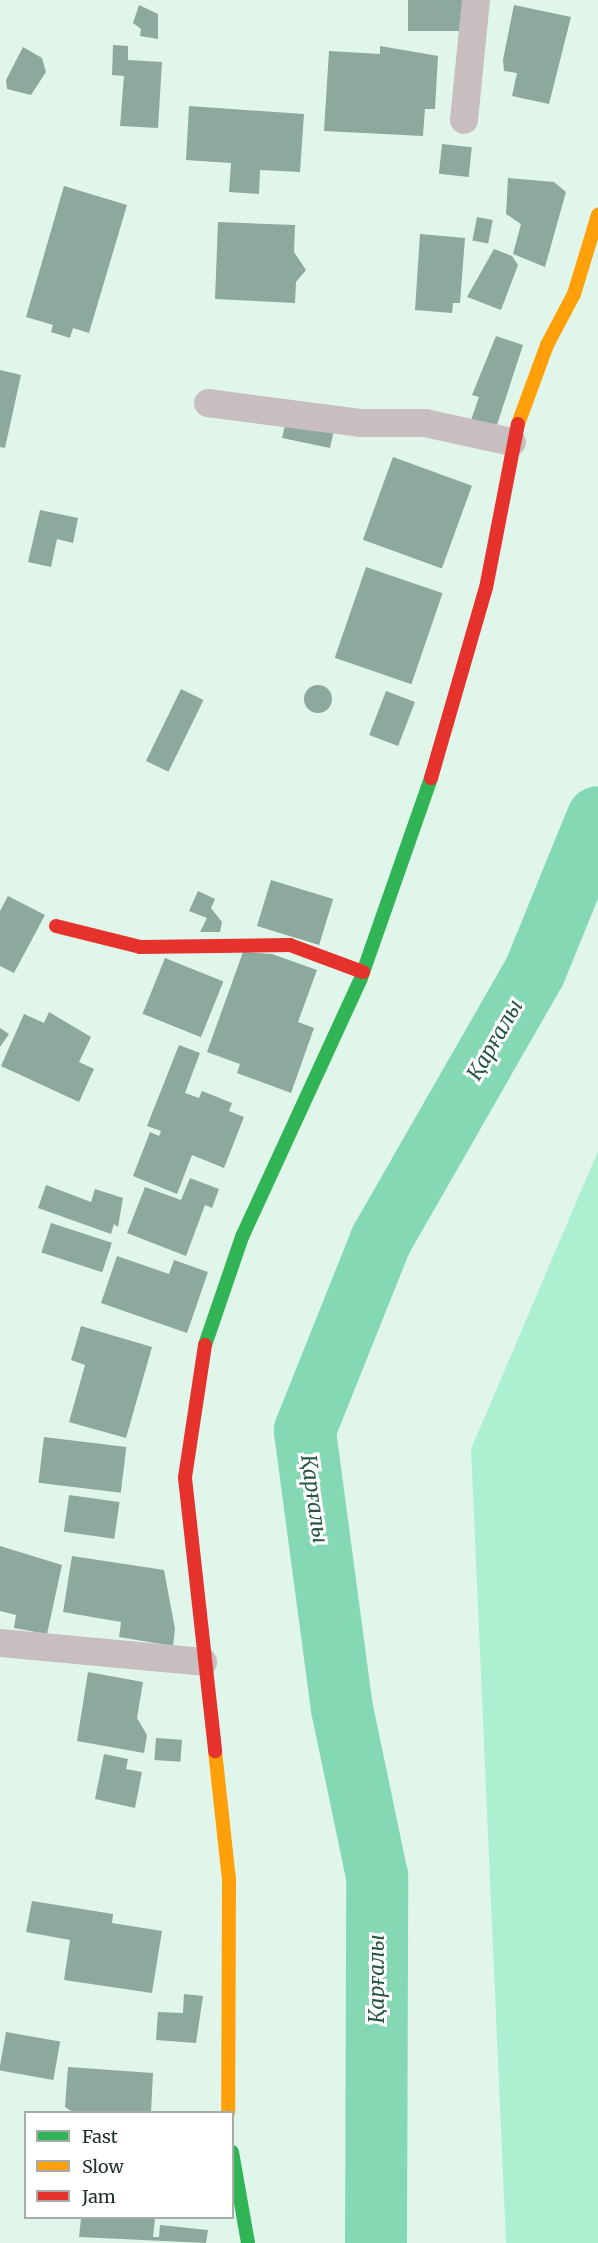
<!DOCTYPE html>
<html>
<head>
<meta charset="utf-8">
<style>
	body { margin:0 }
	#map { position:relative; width:598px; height:2243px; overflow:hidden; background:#e1f6eb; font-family:Merriweather,serif }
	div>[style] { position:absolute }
	.green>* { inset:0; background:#adf0d1 }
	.river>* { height:62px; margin:-31px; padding:0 31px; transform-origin:31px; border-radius:31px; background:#84d9b4 }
	.building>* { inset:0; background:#8da89c; transform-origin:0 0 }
	.round { border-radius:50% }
	.street>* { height:28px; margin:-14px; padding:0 14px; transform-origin:14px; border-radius:14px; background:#c9bebf }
	.fast>* { height:14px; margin:-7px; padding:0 7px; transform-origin:7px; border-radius:7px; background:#30b455 }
	.slow>* { height:14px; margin:-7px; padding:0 7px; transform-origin:7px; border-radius:7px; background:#ff9f0a }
	.jam>* { height:14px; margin:-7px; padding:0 7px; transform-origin:7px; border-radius:7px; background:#e5322d }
	span { translate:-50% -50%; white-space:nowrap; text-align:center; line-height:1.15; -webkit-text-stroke:6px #fff; paint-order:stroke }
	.water-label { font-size:21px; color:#285642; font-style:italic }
	.legend { position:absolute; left:24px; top:2111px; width:210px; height:108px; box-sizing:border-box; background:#fff; border:2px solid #a6aca9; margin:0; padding:8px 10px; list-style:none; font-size:18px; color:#213029 }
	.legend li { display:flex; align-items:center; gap:12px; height:30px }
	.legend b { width:30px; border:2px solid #a6aca9 }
</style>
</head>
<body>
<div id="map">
	<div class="green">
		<i style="clip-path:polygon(598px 1151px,598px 2243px,506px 2243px,471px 1449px)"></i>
	</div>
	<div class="river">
		<i style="left:376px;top:2243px;width:367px;rotate:-89.8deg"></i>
		<i style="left:377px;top:1876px;width:171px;rotate:-101.8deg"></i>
		<i style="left:342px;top:1709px;width:281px;rotate:-97.6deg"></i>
		<i style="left:305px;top:1430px;width:205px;rotate:-68.2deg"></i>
		<i style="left:381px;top:1240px;width:310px;rotate:-60.2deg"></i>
		<i style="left:535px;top:971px;width:166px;rotate:-67.8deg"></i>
	</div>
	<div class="building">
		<i style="left:408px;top:0;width:55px;height:31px"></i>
		<i style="clip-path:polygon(139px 5px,158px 14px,158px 39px,140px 36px,141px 29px,133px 23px)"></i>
		<i style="clip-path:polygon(514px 5px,571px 17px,549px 104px,512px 96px,517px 73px,504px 71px,503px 60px)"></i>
		<i style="clip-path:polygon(113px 45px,128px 46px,128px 60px,162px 62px,158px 128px,120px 126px,124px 76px,112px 75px)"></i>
		<i style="clip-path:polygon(380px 46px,438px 56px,435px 109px,425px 109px,423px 136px,324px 131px,329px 51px,380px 54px)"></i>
		<i style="clip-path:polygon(23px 47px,42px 58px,46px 72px,31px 95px,7px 89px,6px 80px)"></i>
		<i style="clip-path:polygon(189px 106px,304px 114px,300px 172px,260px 170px,259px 194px,229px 192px,231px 163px,186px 160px)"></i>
		<i style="left:442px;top:144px;width:30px;height:30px;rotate:6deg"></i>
		<i style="clip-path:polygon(508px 178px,554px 182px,566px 192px,545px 267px,513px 254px,521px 224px,506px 214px)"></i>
		<i style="clip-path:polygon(64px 186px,127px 205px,89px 333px,73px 328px,70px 338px,51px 332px,53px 325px,26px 317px)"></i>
		<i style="left:477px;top:217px;width:16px;height:24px;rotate:11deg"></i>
		<i style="clip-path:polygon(218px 222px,295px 225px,294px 252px,306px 270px,296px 282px,295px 303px,215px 299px)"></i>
		<i style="clip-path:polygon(420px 234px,465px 238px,460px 303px,453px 303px,452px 313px,415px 310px)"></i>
		<i style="clip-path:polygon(494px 249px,512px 256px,518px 265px,501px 310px,467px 297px)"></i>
		<i style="clip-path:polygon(496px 336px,523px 345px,495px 431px,470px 423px,479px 397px,472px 395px)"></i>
		<i style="clip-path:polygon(0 370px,21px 375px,5px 448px,0 447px)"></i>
		<i style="clip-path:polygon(287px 417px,334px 430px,330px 448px,282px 438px)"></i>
		<i style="left:393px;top:457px;width:84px;height:88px;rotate:20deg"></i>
		<i style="clip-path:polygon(40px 510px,78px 518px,73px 543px,57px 539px,51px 567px,28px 562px)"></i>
		<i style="left:366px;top:567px;width:81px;height:96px;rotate:19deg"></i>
		<i class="round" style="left:304px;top:685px;width:28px;height:28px"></i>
		<i style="left:181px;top:689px;width:25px;height:80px;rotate:26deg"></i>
		<i style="left:386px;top:691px;width:31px;height:47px;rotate:21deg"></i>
		<i style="left:271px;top:880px;width:65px;height:48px;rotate:17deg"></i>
		<i style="clip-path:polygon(198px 891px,215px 899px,211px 908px,222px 922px,220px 932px,200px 932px,207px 918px,189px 911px)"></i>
		<i style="clip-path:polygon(8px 896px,45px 915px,14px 973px,0 966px,0 911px)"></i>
		<i style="clip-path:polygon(243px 952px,272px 954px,317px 970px,298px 1022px,314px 1028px,291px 1093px,237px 1073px,240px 1064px,207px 1052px)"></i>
		<i style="left:165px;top:958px;width:63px;height:60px;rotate:22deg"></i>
		<i style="clip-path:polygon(49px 1012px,91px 1037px,79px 1062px,94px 1069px,79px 1102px,1px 1066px,24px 1014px,44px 1023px)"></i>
		<i style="clip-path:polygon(0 1028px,9px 1034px,0 1047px)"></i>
		<i style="clip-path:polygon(179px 1045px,200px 1053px,185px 1093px,199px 1098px,202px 1091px,232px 1103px,229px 1111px,244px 1117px,224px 1168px,192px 1155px,177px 1194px,133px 1176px,150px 1132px,159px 1136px,161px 1131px,147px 1126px)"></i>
		<i style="clip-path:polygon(190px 1178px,219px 1189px,212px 1208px,205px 1205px,186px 1256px,127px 1233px,145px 1187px,181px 1200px)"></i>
		<i style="clip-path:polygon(46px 1185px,91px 1202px,95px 1189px,123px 1198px,118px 1227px,114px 1224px,111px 1234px,38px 1208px)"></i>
		<i style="left:51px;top:1223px;width:64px;height:31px;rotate:18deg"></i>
		<i style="clip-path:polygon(117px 1256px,169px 1274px,174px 1260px,208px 1272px,187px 1333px,101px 1303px)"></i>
		<i style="clip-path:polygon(81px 1326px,152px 1347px,126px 1438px,69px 1422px,85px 1365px,71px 1360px)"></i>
		<i style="left:44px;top:1437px;width:83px;height:46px;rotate:7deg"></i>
		<i style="left:69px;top:1495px;width:51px;height:37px;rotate:8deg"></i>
		<i style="clip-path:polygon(0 1546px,62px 1565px,47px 1634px,14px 1628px,16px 1615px,0 1611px)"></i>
		<i style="clip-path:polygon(72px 1556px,164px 1570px,175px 1629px,173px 1646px,119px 1637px,121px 1622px,63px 1612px)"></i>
		<i style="clip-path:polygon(88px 1672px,143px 1682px,137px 1718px,147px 1735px,144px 1753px,77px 1741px)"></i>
		<i style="left:156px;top:1738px;width:26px;height:22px;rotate:4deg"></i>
		<i style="clip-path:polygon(104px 1754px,128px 1759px,126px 1769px,142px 1772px,135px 1808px,95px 1799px)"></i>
		<i style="clip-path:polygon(32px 1901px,113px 1914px,112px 1923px,162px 1931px,152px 1993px,64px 1980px,70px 1940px,26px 1932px)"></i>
		<i style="clip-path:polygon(184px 1994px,203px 1996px,196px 2043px,156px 2040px,158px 2012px,183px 2013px)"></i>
		<i style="left:6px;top:2032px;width:55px;height:39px;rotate:10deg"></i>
		<i style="clip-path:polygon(68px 2067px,153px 2073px,151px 2112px,73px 2112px,65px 2107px)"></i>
		<i style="clip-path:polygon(81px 2218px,155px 2218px,153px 2237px,159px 2237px,160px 2225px,208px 2230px,206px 2243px,79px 2237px)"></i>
	</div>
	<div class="street">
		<i style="left:464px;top:120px;width:121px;rotate:-84.3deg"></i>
		<i style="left:208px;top:403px;width:153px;rotate:7.5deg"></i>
		<i style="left:360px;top:423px;width:65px"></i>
		<i style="left:425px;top:423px;width:89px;rotate:12.3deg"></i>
		<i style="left:0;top:1643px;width:204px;rotate:5.3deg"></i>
	</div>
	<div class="fast">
		<i style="left:205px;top:1345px;width:114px;rotate:-71.1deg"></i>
		<i style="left:242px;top:1237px;width:285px;rotate:-65.3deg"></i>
		<i style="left:361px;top:978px;width:212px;rotate:-70.7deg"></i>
		<i style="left:232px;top:2152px;width:92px;rotate:80deg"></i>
	</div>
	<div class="slow">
		<i style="left:518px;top:424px;width:84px;rotate:-69.8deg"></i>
		<i style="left:547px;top:345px;width:58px;rotate:-62.1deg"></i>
		<i style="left:574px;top:294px;width:83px;rotate:-73.1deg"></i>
		<i style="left:215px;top:1751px;width:129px;rotate:83.8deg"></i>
		<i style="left:229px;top:1879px;width:233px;rotate:90.2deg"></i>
	</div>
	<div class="jam">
		<i style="left:431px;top:778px;width:198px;rotate:-73.9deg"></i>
		<i style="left:486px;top:588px;width:167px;rotate:-79deg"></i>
		<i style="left:56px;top:926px;width:87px;rotate:14deg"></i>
		<i style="left:140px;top:947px;width:150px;rotate:-0.8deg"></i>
		<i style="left:290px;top:945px;width:78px;rotate:20.3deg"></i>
		<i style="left:205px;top:1345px;width:134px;rotate:98.6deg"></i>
		<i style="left:185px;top:1478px;width:275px;rotate:83.7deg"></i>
	</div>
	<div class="water-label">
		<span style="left:495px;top:1040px;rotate:-60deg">Қарғалы</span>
		<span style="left:314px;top:1499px;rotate:82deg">Қарғалы</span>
		<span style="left:377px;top:1979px;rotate:-90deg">Қарғалы</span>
	</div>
	<ul class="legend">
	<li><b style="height:8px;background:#30b455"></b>Fast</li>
	<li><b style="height:8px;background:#ff9f0a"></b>Slow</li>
	<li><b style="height:8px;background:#e5322d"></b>Jam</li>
	</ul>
</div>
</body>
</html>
